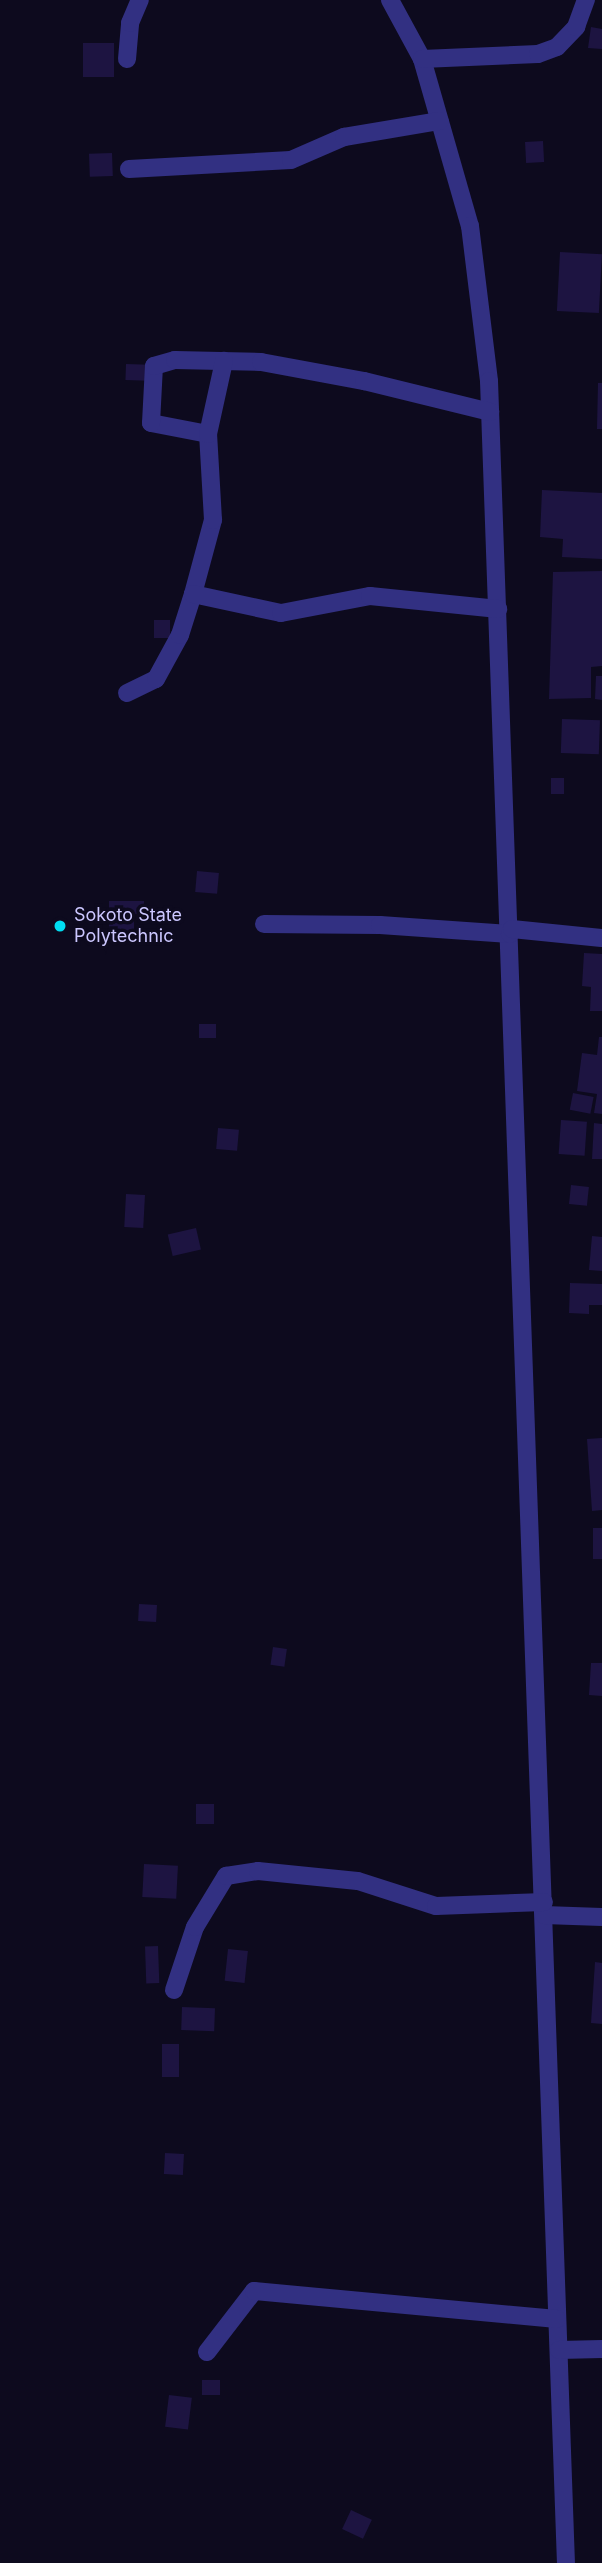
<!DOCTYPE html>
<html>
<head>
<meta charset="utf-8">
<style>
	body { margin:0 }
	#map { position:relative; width:602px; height:2563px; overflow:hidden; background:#0d0a1e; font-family:Inter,sans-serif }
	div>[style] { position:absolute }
	.building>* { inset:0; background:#1d1441; transform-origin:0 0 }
	.minor>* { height:18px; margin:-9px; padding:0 9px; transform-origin:9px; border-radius:9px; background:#323082 }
	.dots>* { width:19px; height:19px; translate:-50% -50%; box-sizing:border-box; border:4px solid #0d0a1e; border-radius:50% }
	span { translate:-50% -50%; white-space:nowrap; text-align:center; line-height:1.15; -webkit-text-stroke:7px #0d0a1e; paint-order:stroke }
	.poi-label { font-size:18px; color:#ccc7ff }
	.left { translate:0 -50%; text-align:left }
</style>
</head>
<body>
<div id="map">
	<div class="building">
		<i style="clip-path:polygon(591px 27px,602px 29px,602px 49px,588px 48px)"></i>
		<i style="left:114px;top:43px;width:34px;height:31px;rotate:90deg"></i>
		<i style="left:543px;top:141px;width:21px;height:18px;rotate:87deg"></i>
		<i style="left:112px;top:153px;width:23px;height:23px;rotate:88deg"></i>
		<i style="left:560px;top:252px;width:42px;height:59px;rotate:3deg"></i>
		<i style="left:126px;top:364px;width:23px;height:16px;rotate:2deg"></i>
		<i style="clip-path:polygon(598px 383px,602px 383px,602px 429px,597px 429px)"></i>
		<i style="clip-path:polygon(542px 490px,602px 493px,602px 559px,562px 557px,563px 539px,540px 537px)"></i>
		<i style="clip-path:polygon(602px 571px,602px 666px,591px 667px,591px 698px,549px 699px,553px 572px)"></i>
		<i style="left:170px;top:620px;width:18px;height:16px;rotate:90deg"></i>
		<i style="clip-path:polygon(596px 676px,602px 676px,602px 700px,595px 699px)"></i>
		<i style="left:562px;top:719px;width:38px;height:34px;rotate:2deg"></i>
		<i style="left:551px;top:778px;width:13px;height:16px"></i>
		<i style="left:197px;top:871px;width:22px;height:21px;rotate:5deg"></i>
		<i style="clip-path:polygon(109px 901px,144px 901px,144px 914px,134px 914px,134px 934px,109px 933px)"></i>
		<i style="clip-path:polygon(584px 953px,602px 954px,602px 1011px,590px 1011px,591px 987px,582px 986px)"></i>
		<i style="left:199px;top:1024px;width:17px;height:14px"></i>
		<i style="clip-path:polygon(599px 1037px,602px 1037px,602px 1114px,594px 1113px,597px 1094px,577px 1091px,582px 1053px,597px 1055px)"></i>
		<i style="left:573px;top:1093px;width:21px;height:17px;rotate:11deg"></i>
		<i style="left:561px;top:1120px;width:26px;height:34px;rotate:4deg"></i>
		<i style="clip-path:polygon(594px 1123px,602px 1124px,602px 1159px,592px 1159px)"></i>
		<i style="left:218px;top:1128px;width:21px;height:21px;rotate:5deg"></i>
		<i style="left:571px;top:1185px;width:18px;height:19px;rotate:6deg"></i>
		<i style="left:126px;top:1194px;width:19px;height:33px;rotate:3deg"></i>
		<i style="left:196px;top:1228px;width:22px;height:29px;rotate:77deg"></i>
		<i style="clip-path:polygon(592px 1236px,602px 1237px,602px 1271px,589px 1270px)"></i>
		<i style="clip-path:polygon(570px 1283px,602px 1284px,602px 1305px,589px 1305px,589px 1314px,569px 1313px)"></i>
		<i style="clip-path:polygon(602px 1438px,602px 1510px,592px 1511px,587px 1439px)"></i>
		<i style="left:593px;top:1528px;width:9px;height:31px"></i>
		<i style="left:139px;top:1604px;width:18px;height:17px;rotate:3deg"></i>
		<i style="left:273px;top:1647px;width:14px;height:18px;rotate:8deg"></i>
		<i style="clip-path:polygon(591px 1663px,602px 1663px,602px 1696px,589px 1695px)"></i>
		<i style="left:196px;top:1804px;width:18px;height:20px"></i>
		<i style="left:144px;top:1864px;width:34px;height:33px;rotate:3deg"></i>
		<i style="left:158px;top:1946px;width:37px;height:13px;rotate:88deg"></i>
		<i style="left:228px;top:1949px;width:20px;height:32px;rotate:6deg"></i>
		<i style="clip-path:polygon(595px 1962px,602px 1963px,602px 2024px,591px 2023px)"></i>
		<i style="left:182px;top:2007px;width:33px;height:23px;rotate:2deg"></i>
		<i style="left:162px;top:2044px;width:17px;height:33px"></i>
		<i style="left:165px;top:2153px;width:19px;height:21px;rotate:3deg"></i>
		<i style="left:202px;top:2380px;width:18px;height:15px"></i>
		<i style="left:169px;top:2395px;width:23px;height:32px;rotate:7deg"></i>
		<i style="left:351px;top:2510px;width:23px;height:21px;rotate:25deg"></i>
	</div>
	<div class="minor">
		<i style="left:390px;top:0;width:67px;rotate:61.5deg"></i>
		<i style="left:422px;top:59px;width:174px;rotate:74deg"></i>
		<i style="left:470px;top:226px;width:156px;rotate:83deg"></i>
		<i style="left:489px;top:381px;width:2183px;rotate:87.98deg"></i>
		<i style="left:127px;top:59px;width:36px;rotate:-85deg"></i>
		<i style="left:130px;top:23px;width:25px;rotate:-67deg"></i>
		<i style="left:422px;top:59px;width:116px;rotate:-2.5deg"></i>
		<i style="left:538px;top:54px;width:20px;rotate:-20deg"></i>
		<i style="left:557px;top:47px;width:28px;rotate:-46deg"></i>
		<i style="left:576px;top:27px;width:29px;rotate:-70deg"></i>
		<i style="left:129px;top:169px;width:162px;rotate:-3.2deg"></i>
		<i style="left:291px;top:160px;width:58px;rotate:-23.5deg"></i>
		<i style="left:344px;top:137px;width:97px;rotate:-9.5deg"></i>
		<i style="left:208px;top:434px;width:58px;rotate:-169.1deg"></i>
		<i style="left:151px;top:423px;width:57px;rotate:-87deg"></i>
		<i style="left:154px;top:366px;width:22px;rotate:-16deg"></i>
		<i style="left:175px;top:360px;width:86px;rotate:1.3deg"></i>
		<i style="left:261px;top:362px;width:105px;rotate:10.5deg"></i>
		<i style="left:364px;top:381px;width:130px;rotate:13.8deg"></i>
		<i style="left:193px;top:594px;width:77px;rotate:-74.9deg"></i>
		<i style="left:213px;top:520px;width:86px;rotate:-93.3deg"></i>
		<i style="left:208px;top:434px;width:75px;rotate:-77.6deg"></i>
		<i style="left:127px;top:693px;width:32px;rotate:-26deg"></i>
		<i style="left:156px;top:679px;width:50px;rotate:-61.4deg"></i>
		<i style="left:180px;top:635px;width:43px;rotate:-72.4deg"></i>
		<i style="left:193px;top:594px;width:90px;rotate:12.2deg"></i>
		<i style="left:281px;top:613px;width:91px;rotate:-10.8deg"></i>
		<i style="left:370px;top:596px;width:129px;rotate:5.8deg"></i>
		<i style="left:264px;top:924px;width:116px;rotate:0.5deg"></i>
		<i style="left:380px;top:925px;width:130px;rotate:4deg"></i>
		<i style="left:510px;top:934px;width:5px;rotate:-68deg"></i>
		<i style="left:512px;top:929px;width:90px;rotate:5.7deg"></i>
		<i style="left:544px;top:1915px;width:58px;rotate:2deg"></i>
		<i style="left:174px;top:1990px;width:66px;rotate:-71.6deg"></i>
		<i style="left:195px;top:1927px;width:60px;rotate:-58.7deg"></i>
		<i style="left:226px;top:1876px;width:32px;rotate:-9deg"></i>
		<i style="left:258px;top:1871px;width:100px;rotate:5.7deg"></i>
		<i style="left:358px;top:1881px;width:82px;rotate:17.8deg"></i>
		<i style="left:436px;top:1906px;width:108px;rotate:-2.1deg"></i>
		<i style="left:559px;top:2350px;width:43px;rotate:-1.3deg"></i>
		<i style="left:207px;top:2352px;width:77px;rotate:-52.4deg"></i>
		<i style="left:254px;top:2291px;width:304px;rotate:5.3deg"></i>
	</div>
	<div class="dots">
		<i style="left:60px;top:926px;background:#00ddf2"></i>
	</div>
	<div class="poi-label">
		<span class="left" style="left:74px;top:926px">Sokoto State<br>Polytechnic</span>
	</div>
</div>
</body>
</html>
